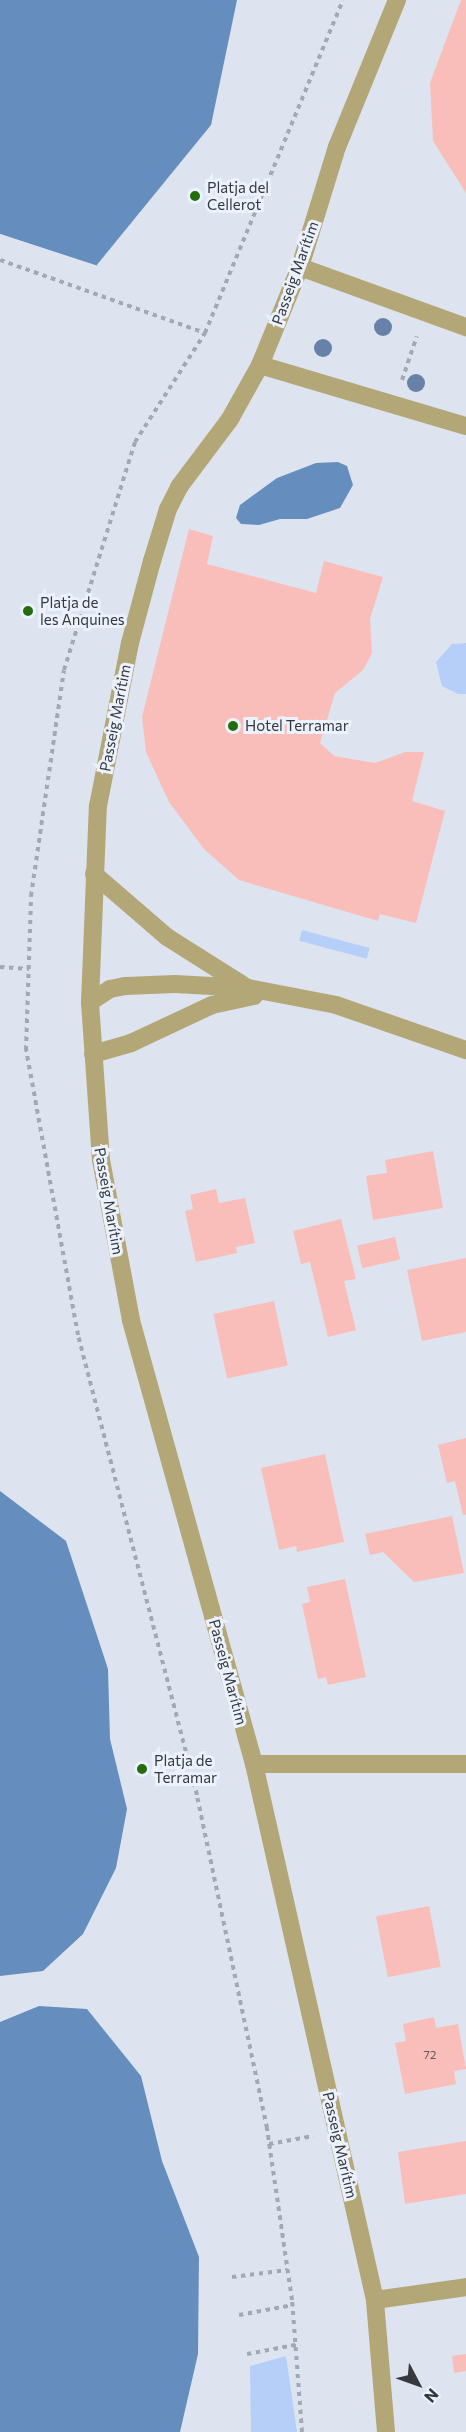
<!DOCTYPE html>
<html>
<head>
<meta charset="utf-8">
<style>
	body { margin:0 }
	#map { position:relative; width:466px; height:2432px; overflow:hidden; background:#dde4ef; font-family:Commissioner,sans-serif }
	div>[style] { position:absolute }
	.green>* { inset:0; background:#b5cff9; transform-origin:0 0 }
	.water>* { inset:0; background:#658dbe }
	.pier>* { inset:0; background:#dde4ef; transform-origin:0 0 }
	.building>* { inset:0; background:#f9beba; transform-origin:0 0 }
	.path>* { height:4px; margin-top:-2px; transform-origin:0; background:repeating-linear-gradient(90deg,#a3a9b2 0 4.5px,transparent 0 9px) }
	.minor>* { height:18px; margin:-9px; padding:0 9px; transform-origin:9px; border-radius:9px; background:#b4a777 }
	.trees>* { width:18px; height:18px; margin:-9px; border-radius:50%; background:#6781a8 }
	.dots>* { width:16px; height:16px; translate:-50% -50%; box-sizing:border-box; border:3px solid #ebf2fd; border-radius:50% }
	span { translate:-50% -50%; white-space:nowrap; text-align:center; line-height:1.15; -webkit-text-stroke:6px #ebf2fd; paint-order:stroke }
	.number-label { font-size:12px; color:#665a5c }
	.number-label span { -webkit-text-stroke-width:0 }
	.poi-label { font-size:15px; color:#35383c }
	.left { translate:0 -50%; text-align:left }
	.street-label { font-size:15px; color:#35383c }
	.north { position:absolute; left:388px; top:2354px; width:60px; height:60px; -webkit-text-stroke:4px #ebf2fd; paint-order:stroke; rotate:131deg; font-size:16px; font-weight:700; line-height:24px; text-align:center; color:#35383c }
	.north::after { content:''; display:block; margin:auto; width:21px; height:27px; background:#35383c; clip-path:polygon(50% 0,100% 100%,50% 72%,0 100%) }
</style>
</head>
<body>
<div id="map">
	<div class="green">
		<i style="clip-path:polygon(466px 643px,466px 694px,458px 694px,442px 686px,436px 662px,452px 644px)"></i>
		<i style="left:302px;top:930px;width:70px;height:11px;rotate:15deg"></i>
		<i style="clip-path:polygon(286px 2356px,297px 2432px,251px 2432px,250px 2366px)"></i>
	</div>
	<div class="water">
		<i style="clip-path:polygon(0 0,237px 0,211px 125px,96px 266px,0 234px)"></i>
		<i style="clip-path:polygon(338px 462px,347px 466px,353px 485px,340px 508px,307px 519px,280px 519px,259px 525px,241px 524px,236px 518px,240px 505px,277px 478px,316px 463px)"></i>
		<i style="clip-path:polygon(0 1491px,66px 1541px,108px 1669px,110px 1739px,127px 1809px,116px 1868px,83px 1934px,43px 1971px,0 1976px)"></i>
		<i style="clip-path:polygon(39px 2006px,87px 2009px,141px 2076px,162px 2161px,199px 2257px,198px 2354px,180px 2432px,0 2432px,0 2022px)"></i>
	</div>
	<div class="pier">
		<i style="left:0;top:234px;width:101px;height:3px;rotate:18deg"></i>
	</div>
	<div class="building">
		<i style="clip-path:polygon(461px 0,466px 0,466px 193px,433px 141px,430px 83px)"></i>
		<i style="clip-path:polygon(189px 529px,213px 536px,207px 564px,316px 593px,324px 561px,383px 577px,370px 619px,372px 653px,363px 670px,335px 693px,320px 743px,334px 756px,375px 763px,405px 752px,424px 752px,412px 801px,445px 811px,416px 923px,380px 914px,378px 921px,239px 880px,204px 849px,169px 802px,146px 752px,142px 717px)"></i>
		<i style="clip-path:polygon(433px 1151px,443px 1208px,373px 1220px,366px 1176px,387px 1173px,385px 1160px)"></i>
		<i style="clip-path:polygon(216px 1189px,219px 1203px,245px 1198px,255px 1243px,236px 1247px,237px 1253px,196px 1262px,185px 1211px,193px 1209px,190px 1195px)"></i>
		<i style="clip-path:polygon(341px 1219px,356px 1279px,344px 1281px,356px 1330px,328px 1337px,310px 1262px,301px 1264px,293px 1231px)"></i>
		<i style="left:395px;top:1237px;width:23px;height:39px;rotate:77deg"></i>
		<i style="clip-path:polygon(466px 1258px,466px 1332px,422px 1341px,407px 1270px)"></i>
		<i style="left:274px;top:1301px;width:66px;height:62px;rotate:78deg"></i>
		<i style="clip-path:polygon(466px 1438px,466px 1515px,463px 1515px,455px 1481px,447px 1483px,438px 1445px)"></i>
		<i style="clip-path:polygon(325px 1454px,344px 1542px,297px 1552px,296px 1546px,279px 1550px,261px 1468px)"></i>
		<i style="clip-path:polygon(452px 1516px,464px 1573px,414px 1582px,383px 1552px,370px 1555px,365px 1534px)"></i>
		<i style="clip-path:polygon(345px 1579px,366px 1677px,328px 1685px,326px 1677px,318px 1679px,302px 1604px,310px 1602px,307px 1587px)"></i>
		<i style="left:429px;top:1906px;width:62px;height:54px;rotate:79deg"></i>
		<i style="clip-path:polygon(434px 2017px,436px 2028px,458px 2024px,466px 2069px,454px 2071px,456px 2084px,405px 2094px,395px 2043px,406px 2041px,403px 2024px)"></i>
		<i style="clip-path:polygon(466px 2141px,466px 2194px,405px 2204px,398px 2152px)"></i>
		<i style="clip-path:polygon(466px 2354px,466px 2371px,454px 2373px,452px 2356px)"></i>
	</div>
	<div class="path">
		<i style="left:0;top:260px;width:218px;rotate:19.6deg"></i>
		<i style="left:402px;top:380px;width:46px;rotate:-71.2deg"></i>
		<i style="left:0;top:967px;width:29px;rotate:4deg"></i>
		<i style="left:269px;top:2144px;width:45px;rotate:-10.3deg"></i>
		<i style="left:232px;top:2277px;width:56px;rotate:-7.1deg"></i>
		<i style="left:239px;top:2315px;width:55px;rotate:-10.5deg"></i>
		<i style="left:247px;top:2354px;width:54px;rotate:-10.7deg"></i>
		<i style="left:302px;top:2432px;width:132px;rotate:-94.3deg"></i>
		<i style="left:292px;top:2300px;width:174px;rotate:-98.3deg"></i>
		<i style="left:267px;top:2128px;width:340px;rotate:-101.9deg"></i>
		<i style="left:197px;top:1795px;width:475px;rotate:-104.5deg"></i>
		<i style="left:78px;top:1335px;width:290px;rotate:-100.3deg"></i>
		<i style="left:26px;top:1050px;width:154px;rotate:-88.1deg"></i>
		<i style="left:31px;top:896px;width:228px;rotate:-81.7deg"></i>
		<i style="left:64px;top:670px;width:239px;rotate:-72.7deg"></i>
		<i style="left:135px;top:442px;width:130px;rotate:-57.3deg"></i>
		<i style="left:205px;top:333px;width:360px;rotate:-67.5deg"></i>
	</div>
	<div class="minor">
		<i style="left:300px;top:267px;width:177px;rotate:19.9deg"></i>
		<i style="left:260px;top:365px;width:215px;rotate:16.5deg"></i>
		<i style="left:94px;top:874px;width:96px;rotate:40.8deg"></i>
		<i style="left:167px;top:937px;width:90px;rotate:32.3deg"></i>
		<i style="left:90px;top:1002px;width:24px;rotate:-33deg"></i>
		<i style="left:110px;top:989px;width:16px;rotate:-11deg"></i>
		<i style="left:126px;top:986px;width:49px;rotate:-2.3deg"></i>
		<i style="left:175px;top:984px;width:73px;rotate:3.1deg"></i>
		<i style="left:248px;top:988px;width:90px;rotate:10.9deg"></i>
		<i style="left:336px;top:1005px;width:138px;rotate:19.1deg"></i>
		<i style="left:93px;top:1054px;width:40px;rotate:-16deg"></i>
		<i style="left:131px;top:1043px;width:89px;rotate:-25.1deg"></i>
		<i style="left:212px;top:1005px;width:43px;rotate:-12.1deg"></i>
		<i style="left:254px;top:1764px;width:212px"></i>
		<i style="left:375px;top:2300px;width:92px;rotate:-8.1deg"></i>
		<i style="left:386px;top:2432px;width:132px;rotate:-94.8deg"></i>
		<i style="left:375px;top:2300px;width:549px;rotate:-102.72deg"></i>
		<i style="left:254px;top:1764px;width:461px;rotate:-105.5deg"></i>
		<i style="left:131px;top:1320px;width:163px;rotate:-100.6deg"></i>
		<i style="left:101px;top:1160px;width:158px;rotate:-94deg"></i>
		<i style="left:90px;top:1002px;width:196px;rotate:-87.7deg"></i>
		<i style="left:98px;top:806px;width:166px;rotate:-78.9deg"></i>
		<i style="left:130px;top:643px;width:85px;rotate:-75deg"></i>
		<i style="left:152px;top:561px;width:54px;rotate:-72.9deg"></i>
		<i style="left:168px;top:509px;width:25px;rotate:-63deg"></i>
		<i style="left:179px;top:487px;width:85px;rotate:-53.1deg"></i>
		<i style="left:230px;top:419px;width:62px;rotate:-60.9deg"></i>
		<i style="left:260px;top:365px;width:106px;rotate:-67.8deg"></i>
		<i style="left:300px;top:267px;width:126px;rotate:-72.9deg"></i>
		<i style="left:337px;top:147px;width:159px;rotate:-67.8deg"></i>
	</div>
	<div class="trees">
		<i style="left:383px;top:327px"></i>
		<i style="left:323px;top:348px"></i>
		<i style="left:416px;top:383px"></i>
	</div>
	<div class="dots">
		<i style="left:195px;top:196px;background:#256d0a"></i>
		<i style="left:28px;top:611px;background:#256d0a"></i>
		<i style="left:233px;top:726px;background:#256d0a"></i>
		<i style="left:142px;top:1769px;background:#256d0a"></i>
	</div>
	<div class="number-label">
		<span style="left:430px;top:2055px">72</span>
	</div>
	<div class="poi-label">
		<span class="left" style="left:207px;top:196px">Platja del<br>Cellerot</span>
		<span class="left" style="left:40px;top:611px">Platja de<br>les Anquines</span>
		<span class="left" style="left:245px;top:726px">Hotel Terramar</span>
		<span class="left" style="left:154px;top:1769px">Platja de<br>Terramar</span>
	</div>
	<div class="street-label">
		<span style="left:295px;top:273px;rotate:-70deg">Passeig Marítim</span>
		<span style="left:115px;top:718px;rotate:-79deg">Passeig Marítim</span>
		<span style="left:109px;top:1201px;rotate:80deg">Passeig Marítim</span>
		<span style="left:228px;top:1672px;rotate:75deg">Passeig Marítim</span>
		<span style="left:340px;top:2145px;rotate:77deg">Passeig Marítim</span>
	</div>
	<div class="north">N</div>
</div>
</body>
</html>
